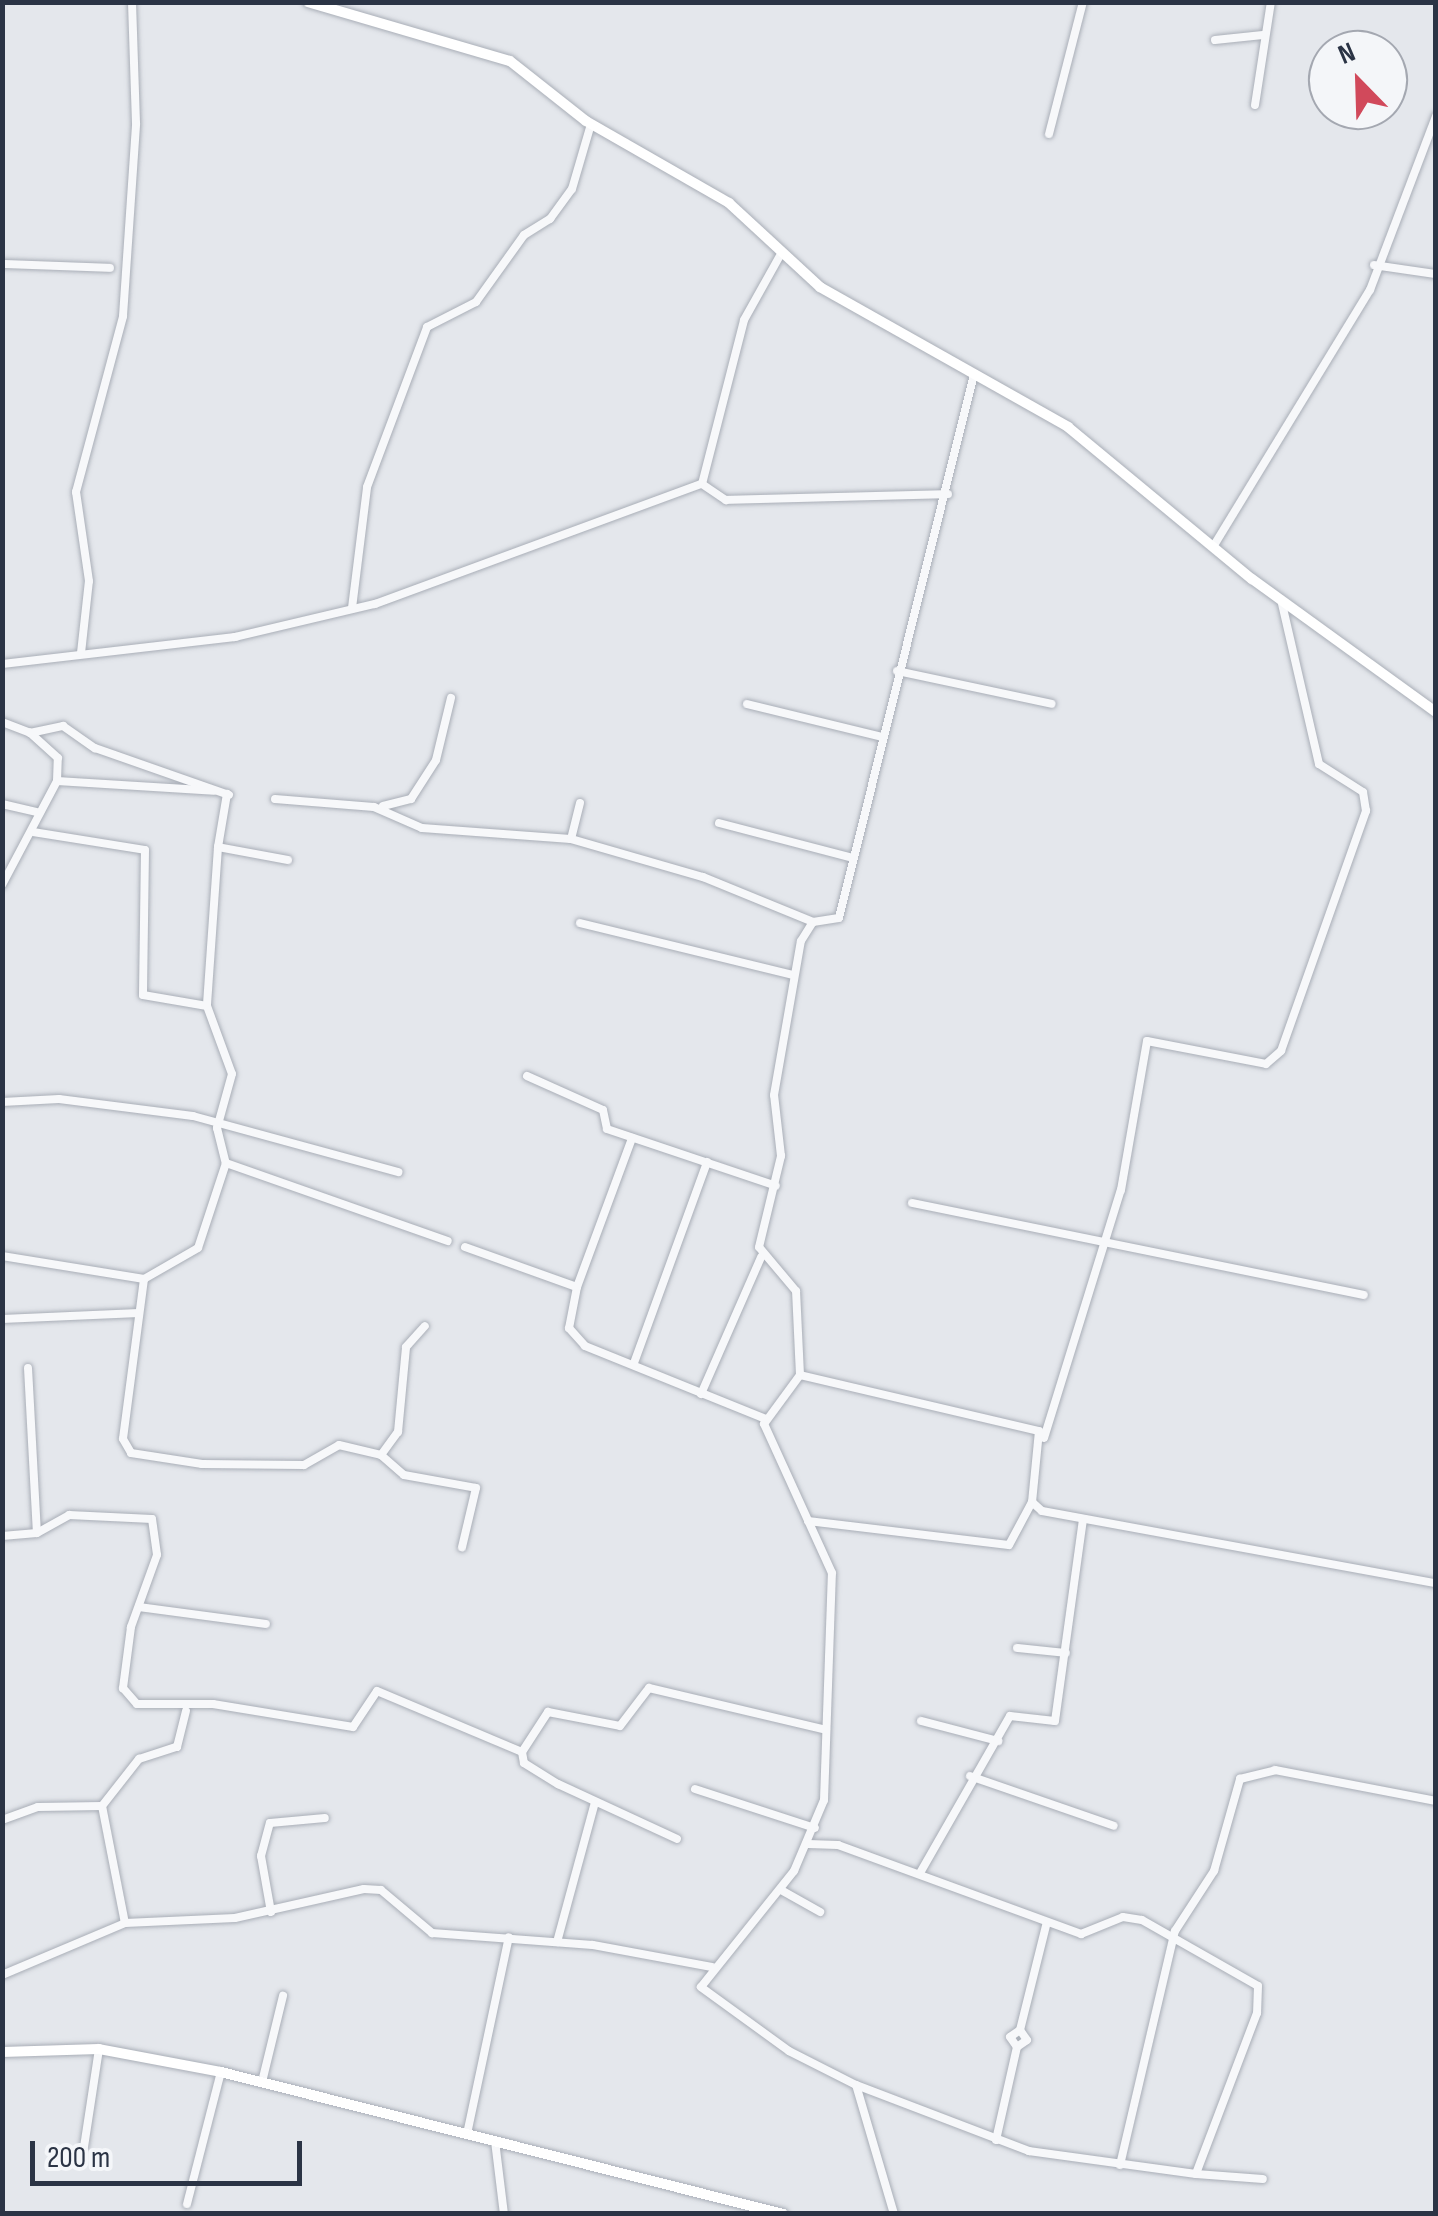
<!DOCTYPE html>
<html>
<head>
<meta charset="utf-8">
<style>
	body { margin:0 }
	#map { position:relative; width:1438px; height:2216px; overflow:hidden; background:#e4e7ec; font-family:"Sofia Sans Condensed",sans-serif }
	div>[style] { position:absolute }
	.roads { filter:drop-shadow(0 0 2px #a9aeb7) drop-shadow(0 0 2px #a9aeb7) }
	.street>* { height:8px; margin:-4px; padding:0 4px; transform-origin:4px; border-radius:4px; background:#f7f8fa }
	.secondary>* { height:10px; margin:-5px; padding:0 5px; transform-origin:5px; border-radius:5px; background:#fff }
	span { translate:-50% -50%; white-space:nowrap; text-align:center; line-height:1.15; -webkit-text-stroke:8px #f4f6f9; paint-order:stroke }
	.frame { position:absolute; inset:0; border:5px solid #2b3445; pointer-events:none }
	.north { position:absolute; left:1308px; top:30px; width:100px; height:100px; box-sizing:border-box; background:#f4f6f9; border:2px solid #a4a8b1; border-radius:50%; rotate:337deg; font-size:28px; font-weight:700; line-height:40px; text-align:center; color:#2b3445 }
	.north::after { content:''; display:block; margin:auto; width:35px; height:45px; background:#d1495b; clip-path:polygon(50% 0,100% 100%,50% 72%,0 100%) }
	.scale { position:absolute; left:30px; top:2141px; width:272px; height:45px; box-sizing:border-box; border:5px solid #2b3445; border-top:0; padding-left:12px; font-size:30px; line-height:35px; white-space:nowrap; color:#2b3445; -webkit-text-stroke:8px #f4f6f9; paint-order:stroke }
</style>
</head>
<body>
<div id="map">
	<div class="roads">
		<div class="street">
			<i style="left:1215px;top:40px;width:48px;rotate:-5.9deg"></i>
			<i style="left:1255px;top:105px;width:104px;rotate:-81.2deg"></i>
			<i style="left:1049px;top:134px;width:136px;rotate:-75.6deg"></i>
			<i style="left:2px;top:264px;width:108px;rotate:2.1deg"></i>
			<i style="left:1374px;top:265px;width:63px;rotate:8.3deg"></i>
			<i style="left:702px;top:484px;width:169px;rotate:-75.6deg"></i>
			<i style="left:744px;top:320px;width:78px;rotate:-60.8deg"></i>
			<i style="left:1213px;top:547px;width:301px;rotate:-58.6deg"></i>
			<i style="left:1370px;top:290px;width:186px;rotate:-69.2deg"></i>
			<i style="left:352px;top:608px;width:122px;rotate:-82.9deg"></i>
			<i style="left:367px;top:487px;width:171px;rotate:-69.4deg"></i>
			<i style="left:427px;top:327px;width:55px;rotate:-27deg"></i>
			<i style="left:476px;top:302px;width:82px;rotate:-54.4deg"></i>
			<i style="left:524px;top:235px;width:31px;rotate:-32deg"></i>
			<i style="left:550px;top:219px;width:37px;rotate:-54deg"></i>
			<i style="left:572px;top:189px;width:68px;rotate:-73.7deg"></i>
			<i style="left:81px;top:653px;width:72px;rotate:-83.7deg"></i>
			<i style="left:89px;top:581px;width:90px;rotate:-98.3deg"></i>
			<i style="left:76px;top:492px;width:182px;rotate:-75deg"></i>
			<i style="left:123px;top:316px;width:193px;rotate:-86.1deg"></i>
			<i style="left:136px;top:123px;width:121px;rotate:-91.9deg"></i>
			<i style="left:2px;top:664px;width:235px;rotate:-6.6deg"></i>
			<i style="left:235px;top:637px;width:144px;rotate:-13.3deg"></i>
			<i style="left:375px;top:604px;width:348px;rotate:-20.2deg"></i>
			<i style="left:702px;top:484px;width:29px;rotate:34deg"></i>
			<i style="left:726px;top:500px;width:222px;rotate:-1.5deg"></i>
			<i style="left:897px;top:671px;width:158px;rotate:12deg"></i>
			<i style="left:747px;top:704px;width:139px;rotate:13.7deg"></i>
			<i style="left:2px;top:722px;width:30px;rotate:21deg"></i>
			<i style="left:30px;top:733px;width:34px;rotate:-12deg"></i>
			<i style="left:63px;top:726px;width:39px;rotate:35deg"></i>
			<i style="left:95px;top:748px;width:142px;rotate:19.3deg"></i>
			<i style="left:57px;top:781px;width:157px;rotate:3.6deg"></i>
			<i style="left:275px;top:799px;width:99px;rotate:4.6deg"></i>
			<i style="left:374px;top:807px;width:52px;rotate:23.6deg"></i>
			<i style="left:422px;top:828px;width:149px;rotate:4.2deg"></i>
			<i style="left:580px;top:803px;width:37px;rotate:104deg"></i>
			<i style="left:571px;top:839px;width:137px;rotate:16.1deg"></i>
			<i style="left:703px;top:877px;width:119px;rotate:22.2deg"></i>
			<i style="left:2px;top:804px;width:36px;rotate:13deg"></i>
			<i style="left:383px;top:806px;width:29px;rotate:-14deg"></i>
			<i style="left:411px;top:799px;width:46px;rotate:-57.3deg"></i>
			<i style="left:436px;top:760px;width:64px;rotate:-76.4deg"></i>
			<i style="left:719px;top:823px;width:138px;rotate:14.6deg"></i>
			<i style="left:33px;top:832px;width:113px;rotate:9.1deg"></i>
			<i style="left:145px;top:850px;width:145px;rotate:90.8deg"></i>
			<i style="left:143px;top:995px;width:65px;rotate:9.8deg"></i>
			<i style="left:218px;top:847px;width:54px;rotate:-80.4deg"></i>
			<i style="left:288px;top:860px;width:71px;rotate:-169.5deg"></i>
			<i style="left:218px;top:847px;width:159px;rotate:94deg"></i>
			<i style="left:207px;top:1006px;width:72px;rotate:69.8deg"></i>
			<i style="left:232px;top:1074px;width:56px;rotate:105.5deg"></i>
			<i style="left:217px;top:1128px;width:36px;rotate:76deg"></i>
			<i style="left:226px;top:1163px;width:89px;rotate:108.2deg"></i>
			<i style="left:198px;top:1248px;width:62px;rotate:150.1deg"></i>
			<i style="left:144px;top:1279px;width:161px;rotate:97.5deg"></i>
			<i style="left:123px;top:1439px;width:16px;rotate:60deg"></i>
			<i style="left:131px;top:1453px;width:72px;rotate:8.8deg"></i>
			<i style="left:202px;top:1464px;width:102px;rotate:0.6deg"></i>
			<i style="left:304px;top:1465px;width:40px;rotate:-29.7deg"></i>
			<i style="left:339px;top:1445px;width:43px;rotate:13.4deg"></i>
			<i style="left:381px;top:1455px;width:30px;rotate:41deg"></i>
			<i style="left:404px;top:1475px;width:73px;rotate:10.2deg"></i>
			<i style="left:476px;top:1488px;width:61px;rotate:103.3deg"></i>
			<i style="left:2px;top:885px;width:118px;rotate:-62.1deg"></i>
			<i style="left:57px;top:781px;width:23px;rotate:-88deg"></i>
			<i style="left:58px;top:758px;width:38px;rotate:-138deg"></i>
			<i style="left:580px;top:923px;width:219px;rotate:13.7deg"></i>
			<i style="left:527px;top:1076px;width:83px;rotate:24.1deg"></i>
			<i style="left:603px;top:1110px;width:19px;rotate:78deg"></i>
			<i style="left:607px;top:1129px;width:178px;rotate:18.6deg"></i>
			<i style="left:2px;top:1102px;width:57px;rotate:-3deg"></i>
			<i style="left:59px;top:1099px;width:135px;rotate:7.2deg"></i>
			<i style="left:193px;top:1116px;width:213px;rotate:15.3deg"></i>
			<i style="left:226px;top:1163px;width:235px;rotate:19.4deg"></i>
			<i style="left:912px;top:1203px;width:461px;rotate:11.5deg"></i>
			<i style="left:465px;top:1247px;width:119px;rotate:19.7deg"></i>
			<i style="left:577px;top:1287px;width:42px;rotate:101deg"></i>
			<i style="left:569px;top:1328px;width:24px;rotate:48deg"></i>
			<i style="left:585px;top:1346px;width:195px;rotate:22deg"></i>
			<i style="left:2px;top:1256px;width:144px;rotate:9.2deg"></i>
			<i style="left:577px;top:1287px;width:159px;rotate:-69.7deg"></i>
			<i style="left:2px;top:1319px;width:137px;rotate:-2.5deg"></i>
			<i style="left:634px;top:1363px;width:214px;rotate:-70deg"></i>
			<i style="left:28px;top:1368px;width:165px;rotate:86.9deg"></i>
			<i style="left:800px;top:1375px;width:245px;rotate:13.2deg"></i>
			<i style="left:1039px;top:1431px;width:71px;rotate:95.6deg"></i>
			<i style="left:1032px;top:1502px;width:13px;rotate:42deg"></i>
			<i style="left:1042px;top:1511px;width:401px;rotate:10.4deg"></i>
			<i style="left:701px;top:1394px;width:150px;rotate:-66.3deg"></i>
			<i style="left:1044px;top:1438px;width:260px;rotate:-72.8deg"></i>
			<i style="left:1121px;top:1190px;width:151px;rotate:-80.1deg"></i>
			<i style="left:1147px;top:1041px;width:121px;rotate:10.9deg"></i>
			<i style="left:1266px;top:1064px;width:20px;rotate:-41deg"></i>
			<i style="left:1281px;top:1051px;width:255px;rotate:-70.5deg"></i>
			<i style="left:1366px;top:811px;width:19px;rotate:-99deg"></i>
			<i style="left:1363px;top:792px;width:52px;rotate:-147.5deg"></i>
			<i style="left:1319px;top:764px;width:169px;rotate:-103deg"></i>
			<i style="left:381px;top:1455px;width:29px;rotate:-54deg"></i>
			<i style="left:398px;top:1432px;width:85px;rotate:-84.6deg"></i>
			<i style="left:406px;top:1347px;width:28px;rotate:-48deg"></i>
			<i style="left:808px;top:1521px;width:202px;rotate:6.8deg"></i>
			<i style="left:1009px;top:1545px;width:49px;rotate:-61.9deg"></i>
			<i style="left:2px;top:1536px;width:35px;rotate:-5deg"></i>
			<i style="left:37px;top:1533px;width:37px;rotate:-29deg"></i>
			<i style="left:69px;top:1515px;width:83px;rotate:2.8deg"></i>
			<i style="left:152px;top:1519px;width:36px;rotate:82deg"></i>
			<i style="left:157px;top:1555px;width:77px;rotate:109.9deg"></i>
			<i style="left:131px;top:1627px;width:62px;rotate:97.5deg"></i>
			<i style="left:123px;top:1688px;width:21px;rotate:49deg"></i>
			<i style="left:137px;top:1704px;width:76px"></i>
			<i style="left:213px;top:1704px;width:142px;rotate:9.3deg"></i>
			<i style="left:353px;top:1727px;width:43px;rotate:-56.3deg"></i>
			<i style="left:377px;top:1691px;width:157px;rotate:22.8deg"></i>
			<i style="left:522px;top:1752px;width:48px;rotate:-57deg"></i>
			<i style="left:548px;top:1712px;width:73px;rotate:11deg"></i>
			<i style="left:620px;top:1726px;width:48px;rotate:-52.7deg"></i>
			<i style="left:649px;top:1688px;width:182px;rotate:13.3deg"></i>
			<i style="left:139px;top:1607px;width:128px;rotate:7.6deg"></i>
			<i style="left:1017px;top:1648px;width:49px;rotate:5.8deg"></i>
			<i style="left:921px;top:1721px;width:80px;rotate:14.6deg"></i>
			<i style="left:522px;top:1752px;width:11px;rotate:80deg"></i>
			<i style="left:524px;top:1763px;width:40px;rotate:32deg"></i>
			<i style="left:558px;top:1784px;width:131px;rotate:24.8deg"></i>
			<i style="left:970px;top:1776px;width:152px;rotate:19.1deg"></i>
			<i style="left:695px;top:1789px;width:126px;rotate:18deg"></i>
			<i style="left:102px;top:1806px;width:119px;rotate:78.9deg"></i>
			<i style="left:2px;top:1820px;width:38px;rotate:-20deg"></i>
			<i style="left:38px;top:1807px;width:64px;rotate:-0.9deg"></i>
			<i style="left:102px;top:1806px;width:60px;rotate:-51.8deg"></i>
			<i style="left:139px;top:1759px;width:40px;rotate:-18deg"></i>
			<i style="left:177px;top:1747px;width:37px;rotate:-76deg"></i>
			<i style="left:808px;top:1844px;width:30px;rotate:2deg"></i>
			<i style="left:838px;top:1845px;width:259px;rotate:20.1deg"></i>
			<i style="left:1081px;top:1934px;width:45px;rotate:-22deg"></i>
			<i style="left:1123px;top:1917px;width:19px;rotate:9deg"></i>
			<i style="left:1142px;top:1920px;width:133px;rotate:29.6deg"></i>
			<i style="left:1258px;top:1986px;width:27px;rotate:92deg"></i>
			<i style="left:1257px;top:2013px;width:172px;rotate:110.8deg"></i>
			<i style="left:1196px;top:2174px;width:169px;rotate:-172.2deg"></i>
			<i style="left:1029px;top:2151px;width:185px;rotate:-159.1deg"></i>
			<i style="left:920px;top:1873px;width:181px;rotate:-60.2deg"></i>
			<i style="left:1010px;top:1716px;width:45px;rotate:6.3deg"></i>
			<i style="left:1055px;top:1721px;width:204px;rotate:-82.1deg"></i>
			<i style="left:781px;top:1890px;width:45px;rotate:29.4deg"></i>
			<i style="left:271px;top:1912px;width:57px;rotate:-100.1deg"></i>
			<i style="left:261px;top:1856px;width:34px;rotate:-75deg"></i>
			<i style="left:270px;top:1823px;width:55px;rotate:-5.2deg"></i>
			<i style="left:557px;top:1942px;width:145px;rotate:-74.8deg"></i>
			<i style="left:2px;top:1975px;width:134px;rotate:-22.9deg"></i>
			<i style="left:125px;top:1923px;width:110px;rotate:-2.6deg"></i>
			<i style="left:235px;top:1918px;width:132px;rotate:-12.7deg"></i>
			<i style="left:364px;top:1889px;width:17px;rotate:3deg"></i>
			<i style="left:381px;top:1890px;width:67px;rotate:40.1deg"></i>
			<i style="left:432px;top:1933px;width:161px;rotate:4.3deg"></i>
			<i style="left:593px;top:1945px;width:121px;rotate:10.5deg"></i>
			<i style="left:1020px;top:2030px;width:111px;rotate:-76deg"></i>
			<i style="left:262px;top:2082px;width:89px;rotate:-76.3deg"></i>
			<i style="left:467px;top:2134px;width:201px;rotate:-78deg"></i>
			<i style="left:996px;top:2140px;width:95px;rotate:-77.3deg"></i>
			<i style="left:1017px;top:2047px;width:12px;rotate:-35deg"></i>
			<i style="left:1027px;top:2040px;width:12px;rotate:-125deg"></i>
			<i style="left:1020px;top:2030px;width:12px;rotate:145deg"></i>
			<i style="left:1010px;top:2037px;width:12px;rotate:55deg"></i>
			<i style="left:495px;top:2141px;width:74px;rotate:83deg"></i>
			<i style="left:84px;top:2147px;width:99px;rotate:-81.3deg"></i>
			<i style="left:1120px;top:2165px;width:240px;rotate:-76.8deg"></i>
			<i style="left:1175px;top:1931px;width:72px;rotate:-57deg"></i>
			<i style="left:1214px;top:1871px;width:96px;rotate:-74.2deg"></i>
			<i style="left:1240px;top:1779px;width:36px;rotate:-14deg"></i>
			<i style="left:1275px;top:1770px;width:164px;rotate:10.9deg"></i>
			<i style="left:1196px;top:2174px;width:67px;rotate:4.3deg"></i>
			<i style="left:187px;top:2204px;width:136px;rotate:-75.6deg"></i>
			<i style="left:894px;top:2214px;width:134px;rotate:-106.4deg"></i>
			<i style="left:856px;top:2085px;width:75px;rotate:-153.1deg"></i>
			<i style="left:789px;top:2051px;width:109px;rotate:-144deg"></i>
			<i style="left:701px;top:1987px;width:149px;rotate:-51.3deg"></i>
			<i style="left:794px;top:1871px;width:77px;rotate:-67.1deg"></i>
			<i style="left:824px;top:1800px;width:227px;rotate:-88deg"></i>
			<i style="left:832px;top:1573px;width:164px;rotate:-114.5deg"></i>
			<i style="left:764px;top:1424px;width:61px;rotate:-53.7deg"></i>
			<i style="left:800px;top:1375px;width:84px;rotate:-92.7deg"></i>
			<i style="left:796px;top:1291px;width:57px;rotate:-130.1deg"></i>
			<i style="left:759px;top:1247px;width:94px;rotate:-76.4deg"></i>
			<i style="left:781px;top:1156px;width:61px;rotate:-96.5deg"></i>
			<i style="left:774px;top:1095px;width:156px;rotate:-80.1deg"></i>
			<i style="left:801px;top:941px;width:22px;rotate:-58deg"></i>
			<i style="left:813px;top:922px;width:26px;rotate:-9deg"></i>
			<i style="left:839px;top:918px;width:561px;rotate:-76.06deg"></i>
		</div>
		<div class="secondary">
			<i style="left:308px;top:2px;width:210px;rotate:16.3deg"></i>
			<i style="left:510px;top:61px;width:97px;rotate:38.3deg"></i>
			<i style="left:586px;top:121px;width:165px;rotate:29.8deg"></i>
			<i style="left:729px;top:203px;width:124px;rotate:42.7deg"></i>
			<i style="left:820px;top:287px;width:285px;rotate:29.4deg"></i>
			<i style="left:1068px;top:427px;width:239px;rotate:39.6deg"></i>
			<i style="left:1252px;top:579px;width:227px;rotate:35.9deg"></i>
			<i style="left:2px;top:2052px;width:97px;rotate:-1.8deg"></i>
			<i style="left:99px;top:2049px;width:124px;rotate:10.7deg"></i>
			<i style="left:221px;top:2072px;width:580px;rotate:14.18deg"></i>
		</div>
	</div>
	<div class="frame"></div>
	<div class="north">N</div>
	<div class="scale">200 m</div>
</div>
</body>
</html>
